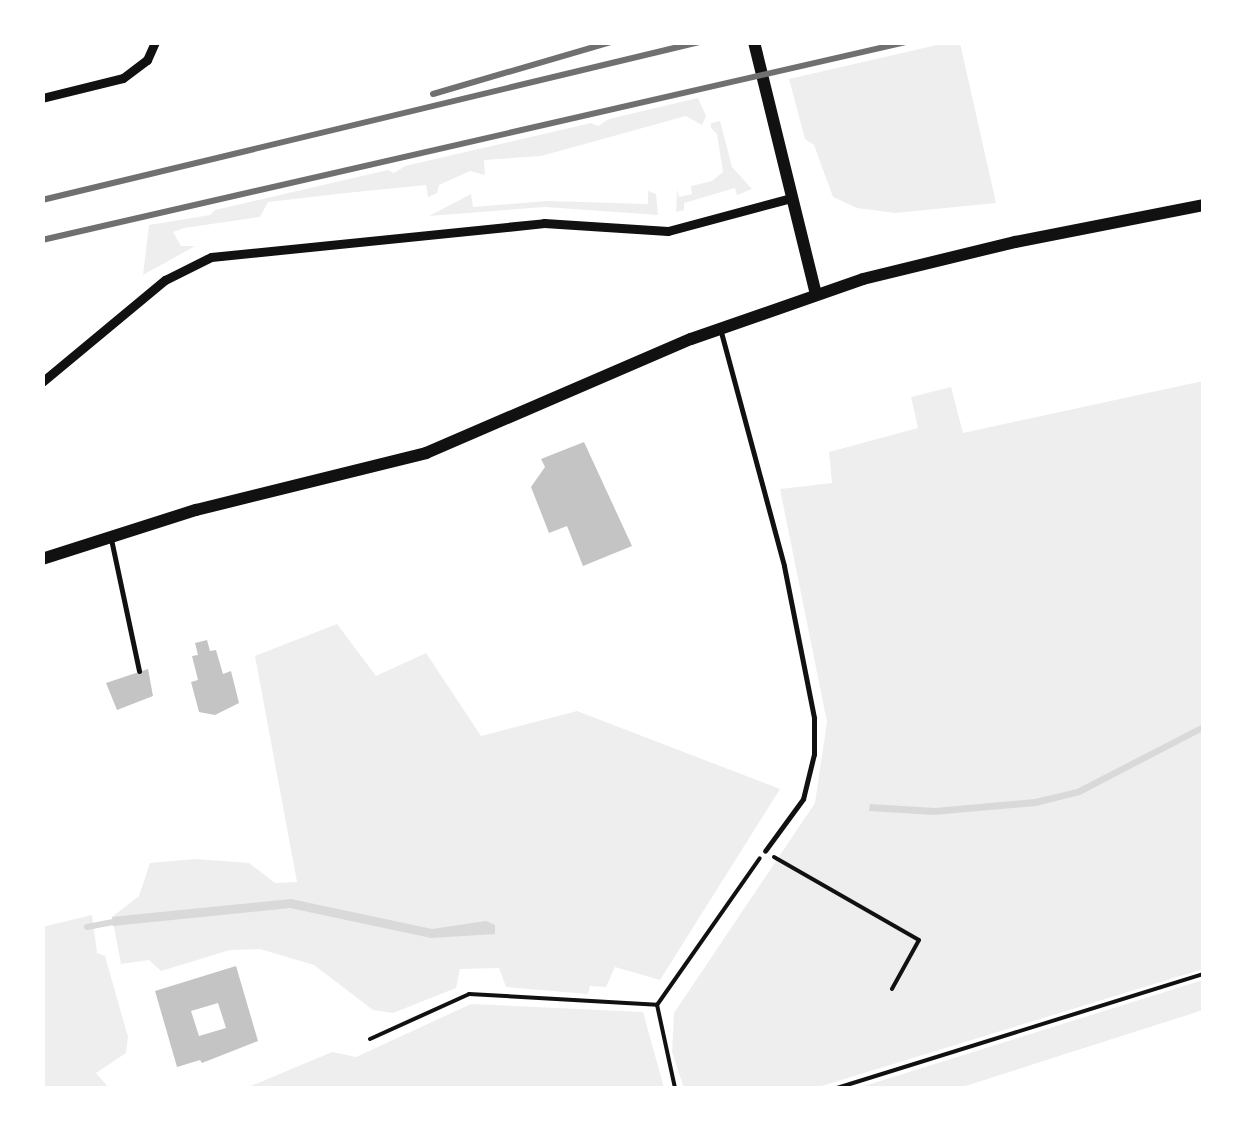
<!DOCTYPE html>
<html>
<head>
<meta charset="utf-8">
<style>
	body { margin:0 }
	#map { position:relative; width:1246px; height:1131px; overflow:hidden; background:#fff; font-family:Bitter,serif }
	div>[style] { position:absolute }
	.green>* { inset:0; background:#eee }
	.water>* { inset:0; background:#d9d9d9 }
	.stream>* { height:6px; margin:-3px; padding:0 3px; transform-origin:3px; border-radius:3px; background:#d9d9d9 }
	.building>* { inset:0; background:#c4c4c4 }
	.path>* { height:4px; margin:-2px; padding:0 2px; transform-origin:2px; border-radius:2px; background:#111 }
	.service>* { height:5px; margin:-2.5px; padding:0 2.5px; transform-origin:2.5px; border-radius:2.5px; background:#111 }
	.minor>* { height:9px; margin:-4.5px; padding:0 4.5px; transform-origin:4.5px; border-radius:4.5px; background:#111 }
	.secondary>* { height:12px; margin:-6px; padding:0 6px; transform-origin:6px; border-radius:6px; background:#111 }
	.rail>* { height:6px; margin:-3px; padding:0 3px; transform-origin:3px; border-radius:3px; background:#707070 }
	span { translate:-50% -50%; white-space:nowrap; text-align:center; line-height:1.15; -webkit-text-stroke:10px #fff; paint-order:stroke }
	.frame { position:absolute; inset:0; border:45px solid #fff; pointer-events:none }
</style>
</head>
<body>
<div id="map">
	<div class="green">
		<i style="clip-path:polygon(950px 42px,960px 43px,996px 203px,895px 213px,857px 208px,833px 197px,814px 145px,805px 139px,789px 79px)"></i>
		<i style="clip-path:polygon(698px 98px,706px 116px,702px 125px,686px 116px,541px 156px,484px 160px,485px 175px,470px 171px,439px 185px,437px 193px,428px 197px,426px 185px,346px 193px,268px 202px,260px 217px,184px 228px,173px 232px,181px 246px,195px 246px,143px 275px,149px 225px,210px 215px,215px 210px,388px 170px,394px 173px,405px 166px,591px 123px,598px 126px,609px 119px)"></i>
		<i style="clip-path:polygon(720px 121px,732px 167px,752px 189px,737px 195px,735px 188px,684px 203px,684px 210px,676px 212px,677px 189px,679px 197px,692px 194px,691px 186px,712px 181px,723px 172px,717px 134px,711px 128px,711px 123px)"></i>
		<i style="clip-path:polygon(648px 191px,656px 194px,658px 215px,545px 207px,429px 216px,471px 194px,473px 207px,547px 201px,648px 204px)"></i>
		<i style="clip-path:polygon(1203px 381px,1203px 969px,815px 1088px,684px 1088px,672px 1052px,674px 1013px,815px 803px,827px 722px,780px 489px,832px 483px,829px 452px,918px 428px,911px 397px,951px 387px,963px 433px)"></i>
		<i style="clip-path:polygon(337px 624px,376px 676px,426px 653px,481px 736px,577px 711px,780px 789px,660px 980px,615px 967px,606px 987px,590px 986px,588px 994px,506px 987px,499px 968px,460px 969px,456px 988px,393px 1013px,373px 1010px,314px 965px,260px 949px,230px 950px,161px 971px,149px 960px,121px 964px,112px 917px,139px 896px,150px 863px,195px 859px,249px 863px,275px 883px,297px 882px,255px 656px)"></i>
		<i style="clip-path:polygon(92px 915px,97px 953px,105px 956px,128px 1037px,126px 1053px,96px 1073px,109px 1088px,43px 1088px,42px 927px)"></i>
		<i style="clip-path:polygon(1203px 980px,1203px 1010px,959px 1088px,858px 1088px)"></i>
		<i style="clip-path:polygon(471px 1004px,643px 1012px,664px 1088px,246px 1088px,332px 1052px,356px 1057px)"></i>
	</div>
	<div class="water">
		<i style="clip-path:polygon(1203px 724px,1203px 731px,1080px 795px,1036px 806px,934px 815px,869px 811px,870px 804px,935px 808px,1035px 799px,1077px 789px)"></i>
		<i style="clip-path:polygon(291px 899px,432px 929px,486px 921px,495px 925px,495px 934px,431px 938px,290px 908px,113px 926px,112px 917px,121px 916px)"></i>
	</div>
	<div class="stream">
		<i style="left:87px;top:927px;width:33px;rotate:-11deg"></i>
	</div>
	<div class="building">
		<i style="clip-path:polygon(584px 442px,632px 546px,583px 566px,567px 526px,549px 533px,531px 487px,545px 467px,541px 459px)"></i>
		<i style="clip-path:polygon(207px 640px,210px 651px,216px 650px,223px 674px,231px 671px,239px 703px,215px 715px,199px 712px,191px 682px,198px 680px,192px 656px,198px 655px,195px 643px)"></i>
		<i style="clip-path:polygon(148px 669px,153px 696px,117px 710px,106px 683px)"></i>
		<i style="clip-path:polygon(evenodd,236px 966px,258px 1041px,202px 1063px,200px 1060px,177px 1067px,155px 991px,236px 966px,218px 1003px,226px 1028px,199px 1036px,191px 1011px,218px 1003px)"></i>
	</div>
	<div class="path">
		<i style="left:774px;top:857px;width:167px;rotate:29.8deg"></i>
		<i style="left:919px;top:940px;width:56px;rotate:118.9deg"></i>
		<i style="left:370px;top:1039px;width:109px;rotate:-24.4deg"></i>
		<i style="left:469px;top:994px;width:188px;rotate:3.3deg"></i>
		<i style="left:675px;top:1088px;width:85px;rotate:-102.2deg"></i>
		<i style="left:657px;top:1005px;width:179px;rotate:-55deg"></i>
		<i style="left:837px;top:1088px;width:384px;rotate:-17.3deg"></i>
	</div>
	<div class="service">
		<i style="left:721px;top:332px;width:242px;rotate:74.9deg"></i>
		<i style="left:784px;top:566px;width:155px;rotate:78.8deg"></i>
		<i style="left:814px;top:718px;width:36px;rotate:90deg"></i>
		<i style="left:814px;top:754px;width:46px;rotate:103.7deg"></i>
		<i style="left:803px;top:799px;width:64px;rotate:126.2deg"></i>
		<i style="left:111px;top:539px;width:135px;rotate:78deg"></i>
	</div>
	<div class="minor">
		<i style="left:42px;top:98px;width:83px;rotate:-13.9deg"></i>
		<i style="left:123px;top:78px;width:30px;rotate:-37deg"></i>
		<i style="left:147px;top:60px;width:20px;rotate:-66deg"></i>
		<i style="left:42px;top:382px;width:160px;rotate:-39.7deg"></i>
		<i style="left:165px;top:280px;width:51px;rotate:-26.6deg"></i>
		<i style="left:211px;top:257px;width:335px;rotate:-5.8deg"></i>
		<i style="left:544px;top:223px;width:124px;rotate:3.7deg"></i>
		<i style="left:668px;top:231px;width:127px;rotate:-15deg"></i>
	</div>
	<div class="secondary">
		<i style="left:754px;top:42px;width:260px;rotate:76.2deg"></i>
		<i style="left:42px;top:559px;width:162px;rotate:-17.7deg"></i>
		<i style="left:196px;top:510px;width:237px;rotate:-13.9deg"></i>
		<i style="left:426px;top:453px;width:288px;rotate:-23.3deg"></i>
		<i style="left:691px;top:339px;width:182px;rotate:-19.2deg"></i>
		<i style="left:863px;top:279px;width:156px;rotate:-13.7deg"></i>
		<i style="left:1015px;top:242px;width:193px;rotate:-11.1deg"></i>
	</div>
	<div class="rail">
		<i style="left:433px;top:94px;width:185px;rotate:-16.3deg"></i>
		<i style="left:42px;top:200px;width:676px;rotate:-13.52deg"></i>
		<i style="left:42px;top:240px;width:886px;rotate:-12.91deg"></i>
	</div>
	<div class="frame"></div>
</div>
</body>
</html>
